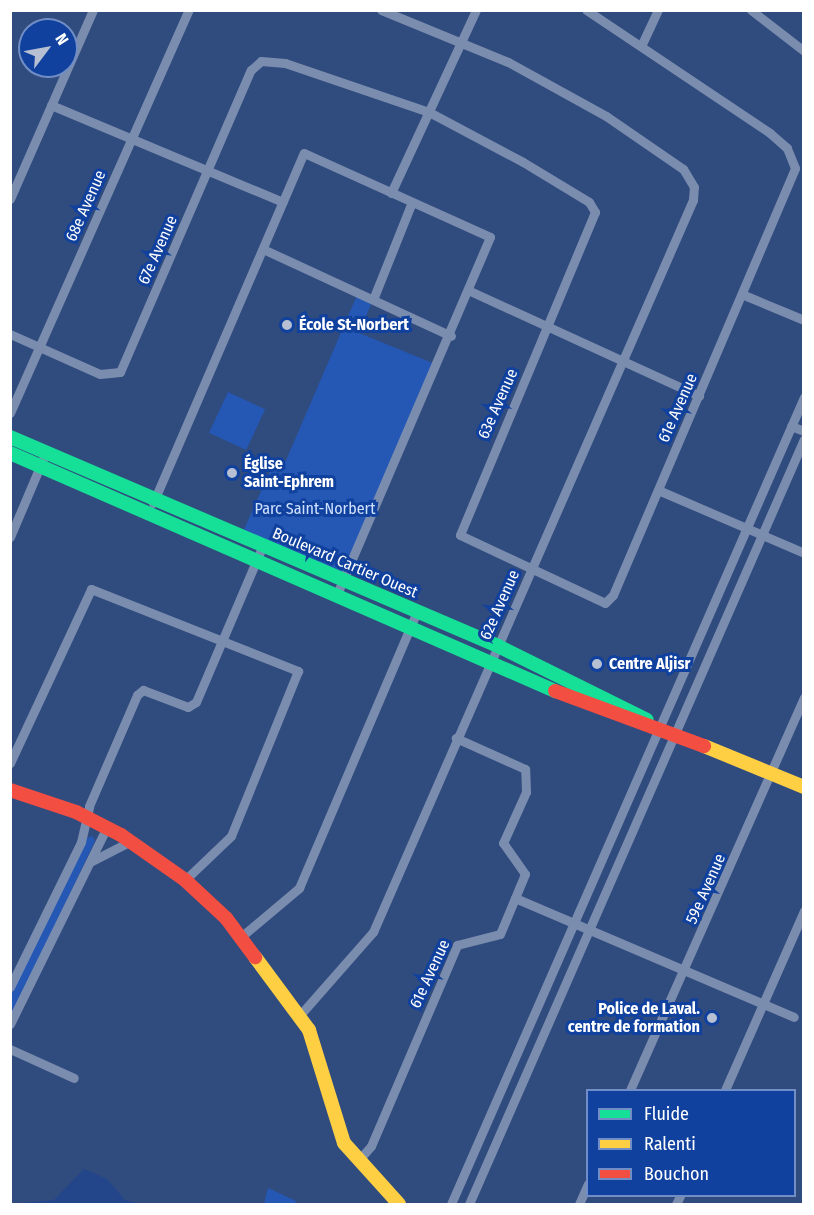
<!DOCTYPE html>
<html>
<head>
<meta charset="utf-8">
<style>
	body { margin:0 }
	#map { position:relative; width:814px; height:1215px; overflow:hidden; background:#304b7e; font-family:"Fira Sans Condensed",sans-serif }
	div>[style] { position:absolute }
	.green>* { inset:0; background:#2558b4; transform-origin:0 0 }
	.water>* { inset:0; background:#23468b }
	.street>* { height:9px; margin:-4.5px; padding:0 4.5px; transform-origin:4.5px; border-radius:4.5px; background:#7b8dae }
	.fast>* { height:14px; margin:-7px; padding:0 7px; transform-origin:7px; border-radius:7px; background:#16e098 }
	.slow>* { height:14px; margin:-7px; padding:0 7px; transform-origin:7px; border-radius:7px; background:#ffcf43 }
	.jam>* { height:14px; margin:-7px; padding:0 7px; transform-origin:7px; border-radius:7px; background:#f24e42 }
	.dots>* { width:16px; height:16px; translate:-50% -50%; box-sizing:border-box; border:3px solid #10419e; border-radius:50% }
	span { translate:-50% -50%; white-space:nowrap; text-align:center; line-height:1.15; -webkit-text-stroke:6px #10419e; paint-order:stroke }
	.street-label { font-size:16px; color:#fff }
	.poi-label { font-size:16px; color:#fff; font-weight:700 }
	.left { translate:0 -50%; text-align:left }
	.right { translate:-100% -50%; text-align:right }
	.park-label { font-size:16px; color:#cfe0fe }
	.frame { position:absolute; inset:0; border:12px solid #fff; pointer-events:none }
	.legend { position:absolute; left:586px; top:1089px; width:210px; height:108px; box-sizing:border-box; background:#10419e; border:2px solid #708dc5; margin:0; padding:8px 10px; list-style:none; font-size:18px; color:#fff }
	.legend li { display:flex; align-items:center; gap:12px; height:30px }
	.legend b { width:30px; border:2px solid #708dc5 }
	.north { position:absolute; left:18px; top:18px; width:60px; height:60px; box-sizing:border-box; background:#10419e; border:2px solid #708dc5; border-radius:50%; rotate:58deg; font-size:16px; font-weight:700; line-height:24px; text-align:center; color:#fff }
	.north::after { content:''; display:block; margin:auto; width:21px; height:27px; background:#b7c0d2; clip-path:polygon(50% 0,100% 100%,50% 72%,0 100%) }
</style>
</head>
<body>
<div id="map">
	<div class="green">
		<i style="clip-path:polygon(358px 293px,374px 297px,359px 333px,435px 364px,343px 580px,241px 536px,274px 462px,284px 465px)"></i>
		<i style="left:228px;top:392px;width:41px;height:45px;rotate:25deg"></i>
		<i style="clip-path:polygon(93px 836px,95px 841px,11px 1017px,10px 993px,85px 839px)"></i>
		<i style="clip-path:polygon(268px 1188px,296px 1201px,295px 1204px,264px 1204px)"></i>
	</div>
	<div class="water">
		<i style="clip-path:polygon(84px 1169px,107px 1179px,125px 1200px,141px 1204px,11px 1204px,54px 1200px)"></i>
	</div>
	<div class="street">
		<i style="left:751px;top:10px;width:67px;rotate:37.7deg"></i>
		<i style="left:642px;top:44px;width:38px;rotate:-65deg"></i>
		<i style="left:51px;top:105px;width:251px;rotate:22.7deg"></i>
		<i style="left:391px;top:193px;width:202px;rotate:-65.1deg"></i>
		<i style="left:10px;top:199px;width:206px;rotate:-66.3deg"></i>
		<i style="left:263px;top:249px;width:207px;rotate:24.8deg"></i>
		<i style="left:470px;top:291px;width:252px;rotate:24.6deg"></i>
		<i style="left:744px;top:295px;width:65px;rotate:22.6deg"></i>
		<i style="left:374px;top:297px;width:102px;rotate:-68.2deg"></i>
		<i style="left:10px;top:334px;width:98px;rotate:24deg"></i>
		<i style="left:100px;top:374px;width:20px;rotate:-6deg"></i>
		<i style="left:120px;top:372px;width:329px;rotate:-66.6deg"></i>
		<i style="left:251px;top:70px;width:13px;rotate:-42deg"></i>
		<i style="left:261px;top:61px;width:24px;rotate:5deg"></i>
		<i style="left:285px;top:63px;width:152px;rotate:18.8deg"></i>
		<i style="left:429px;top:112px;width:106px;rotate:28deg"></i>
		<i style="left:523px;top:162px;width:77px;rotate:31.2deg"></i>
		<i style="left:589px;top:202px;width:12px;rotate:59deg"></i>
		<i style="left:595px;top:212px;width:350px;rotate:112.7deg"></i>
		<i style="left:460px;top:535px;width:160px;rotate:25.1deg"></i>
		<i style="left:605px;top:603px;width:11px;rotate:-45deg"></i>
		<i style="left:613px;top:595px;width:464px;rotate:-66.9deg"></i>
		<i style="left:795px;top:168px;width:22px;rotate:-112deg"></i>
		<i style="left:787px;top:148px;width:23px;rotate:-139deg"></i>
		<i style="left:770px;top:133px;width:221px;rotate:-146.2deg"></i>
		<i style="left:10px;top:413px;width:441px;rotate:-66.1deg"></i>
		<i style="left:791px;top:426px;width:14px;rotate:21deg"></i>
		<i style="left:658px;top:490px;width:159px;rotate:23.3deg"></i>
		<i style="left:153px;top:503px;width:381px;rotate:-66.7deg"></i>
		<i style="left:304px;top:153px;width:204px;rotate:24.3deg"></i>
		<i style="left:490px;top:237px;width:388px;rotate:113.2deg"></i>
		<i style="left:10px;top:537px;width:92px;rotate:-67deg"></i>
		<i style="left:10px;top:763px;width:192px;rotate:-65deg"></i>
		<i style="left:91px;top:589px;width:223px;rotate:21.6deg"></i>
		<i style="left:298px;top:671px;width:178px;rotate:112.1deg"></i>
		<i style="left:231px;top:836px;width:64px;rotate:136.3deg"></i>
		<i style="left:90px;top:862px;width:46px;rotate:-27.1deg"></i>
		<i style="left:515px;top:898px;width:303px;rotate:23.1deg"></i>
		<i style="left:242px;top:936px;width:75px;rotate:-40.1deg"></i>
		<i style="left:299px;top:888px;width:300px;rotate:-66.9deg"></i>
		<i style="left:10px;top:987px;width:161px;rotate:-63.9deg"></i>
		<i style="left:81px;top:842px;width:37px;rotate:-77deg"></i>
		<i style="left:89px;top:806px;width:121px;rotate:-66.6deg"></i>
		<i style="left:137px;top:695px;width:8px;rotate:-40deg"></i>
		<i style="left:143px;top:690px;width:48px;rotate:20.7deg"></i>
		<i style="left:188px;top:707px;width:9px;rotate:-32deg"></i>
		<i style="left:196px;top:702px;width:171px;rotate:-66.9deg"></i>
		<i style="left:300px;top:1015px;width:111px;rotate:-48.7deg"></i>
		<i style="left:373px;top:932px;width:799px;rotate:-66.39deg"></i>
		<i style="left:693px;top:200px;width:13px;rotate:-86deg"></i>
		<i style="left:694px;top:187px;width:21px;rotate:-121deg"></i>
		<i style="left:683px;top:169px;width:93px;rotate:-145.5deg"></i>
		<i style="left:606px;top:116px;width:112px;rotate:-151.1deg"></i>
		<i style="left:508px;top:62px;width:137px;rotate:-157.7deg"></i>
		<i style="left:10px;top:1024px;width:220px;rotate:-63.8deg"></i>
		<i style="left:10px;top:1049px;width:70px;rotate:24.4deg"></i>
		<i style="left:630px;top:1090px;width:429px;rotate:-66.1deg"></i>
		<i style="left:725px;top:1090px;width:196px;rotate:-66.2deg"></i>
		<i style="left:358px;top:1161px;width:20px;rotate:-49deg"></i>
		<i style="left:371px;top:1146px;width:219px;rotate:-66.8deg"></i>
		<i style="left:457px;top:945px;width:44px;rotate:-14.3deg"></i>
		<i style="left:500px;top:934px;width:65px;rotate:-67.4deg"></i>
		<i style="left:525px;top:874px;width:38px;rotate:-125deg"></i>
		<i style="left:503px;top:843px;width:56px;rotate:-65.7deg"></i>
		<i style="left:526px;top:792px;width:23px;rotate:-92deg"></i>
		<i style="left:525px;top:769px;width:76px;rotate:-155.8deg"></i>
		<i style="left:451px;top:1204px;width:881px;rotate:-66.37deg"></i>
		<i style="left:469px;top:1204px;width:835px;rotate:-66.35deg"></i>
		<i style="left:579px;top:1204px;width:22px;rotate:-66deg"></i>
		<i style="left:676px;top:1204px;width:9px;rotate:-63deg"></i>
	</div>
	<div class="fast">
		<i style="left:10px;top:437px;width:531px;rotate:23.18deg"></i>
		<i style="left:498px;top:646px;width:166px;rotate:26.4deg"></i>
		<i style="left:10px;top:453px;width:595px;rotate:23.59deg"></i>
	</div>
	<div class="slow">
		<i style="left:704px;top:746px;width:108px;rotate:22.3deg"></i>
		<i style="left:255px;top:957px;width:91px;rotate:53.5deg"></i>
		<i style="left:309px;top:1030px;width:118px;rotate:72.8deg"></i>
		<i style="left:344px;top:1143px;width:82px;rotate:48deg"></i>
	</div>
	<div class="jam">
		<i style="left:555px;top:691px;width:159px;rotate:20.3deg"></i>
		<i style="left:10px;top:790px;width:70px;rotate:18.4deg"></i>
		<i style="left:76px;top:812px;width:51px;rotate:27.1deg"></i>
		<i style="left:121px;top:835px;width:78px;rotate:35.1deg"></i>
		<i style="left:185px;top:880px;width:56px;rotate:42.8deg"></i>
		<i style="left:226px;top:918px;width:49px;rotate:53.4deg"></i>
	</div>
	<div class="dots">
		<i style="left:287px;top:325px;background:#b7c0d2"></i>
		<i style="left:232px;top:473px;background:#b7c0d2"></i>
		<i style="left:597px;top:664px;background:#b7c0d2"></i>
		<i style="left:712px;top:1018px;background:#b7c0d2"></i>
	</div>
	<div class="street-label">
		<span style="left:86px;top:206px;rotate:-66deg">68e Avenue</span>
		<span style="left:158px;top:250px;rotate:-66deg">67e Avenue</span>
		<span style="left:498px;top:404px;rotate:-66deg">63e Avenue</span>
		<span style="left:678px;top:408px;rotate:-66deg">61e Avenue</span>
		<span style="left:345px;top:563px;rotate:23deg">Boulevard Cartier Ouest</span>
		<span style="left:500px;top:605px;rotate:-66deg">62e Avenue</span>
		<span style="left:706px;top:889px;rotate:-66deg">59e Avenue</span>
		<span style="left:430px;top:974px;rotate:-65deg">61e Avenue</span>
	</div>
	<div class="poi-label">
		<span class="left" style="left:299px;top:325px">École St-Norbert</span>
		<span class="left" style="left:244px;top:473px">Église<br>Saint-Ephrem</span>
		<span class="left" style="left:609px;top:664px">Centre Aljisr</span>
		<span class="right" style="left:700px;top:1018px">Police de Laval.<br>centre de formation</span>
	</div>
	<div class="park-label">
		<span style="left:315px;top:509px">Parc Saint-Norbert</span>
	</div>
	<div class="frame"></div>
	<ul class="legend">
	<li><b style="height:8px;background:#16e098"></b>Fluide</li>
	<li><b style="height:8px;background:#ffcf43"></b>Ralenti</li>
	<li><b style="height:8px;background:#f24e42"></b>Bouchon</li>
	</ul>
	<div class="north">N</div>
</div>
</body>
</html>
